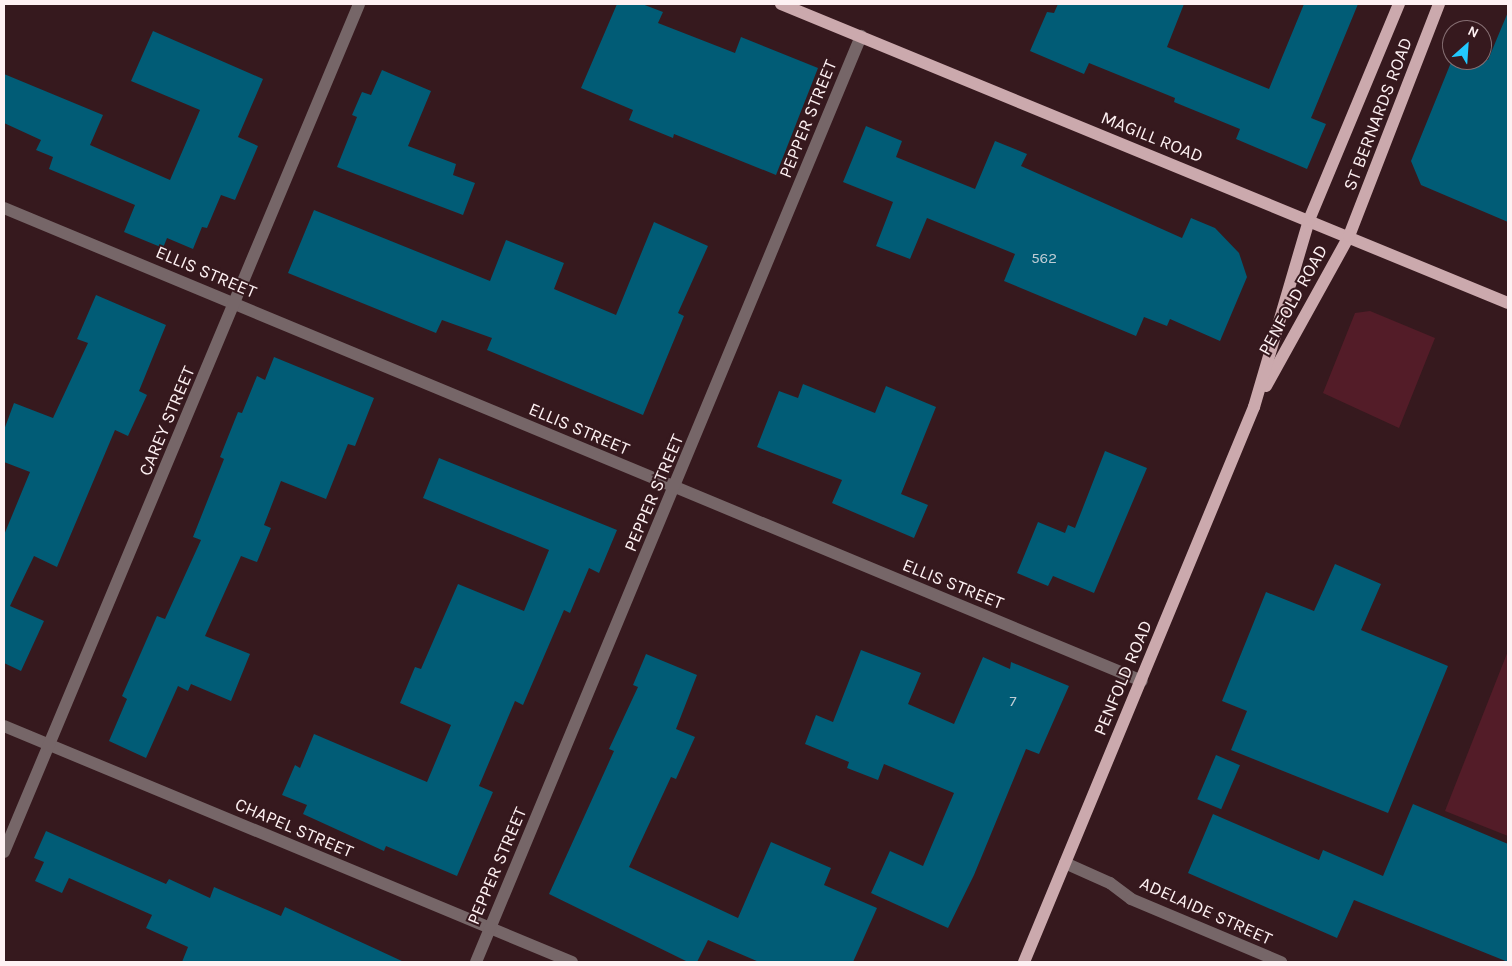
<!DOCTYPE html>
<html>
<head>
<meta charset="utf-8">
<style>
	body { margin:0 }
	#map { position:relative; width:1512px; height:966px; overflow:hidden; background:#36191e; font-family:Karla,sans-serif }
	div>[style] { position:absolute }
	.green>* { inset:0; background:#531c28 }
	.building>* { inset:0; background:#015c76; transform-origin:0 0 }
	.minor>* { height:12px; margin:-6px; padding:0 6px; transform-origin:6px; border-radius:6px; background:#766668 }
	.major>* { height:12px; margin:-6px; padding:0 6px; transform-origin:6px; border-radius:6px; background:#cba9ad }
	span { translate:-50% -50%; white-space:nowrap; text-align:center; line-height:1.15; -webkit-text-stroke:4px #36191e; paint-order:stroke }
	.number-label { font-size:15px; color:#bfccd4 }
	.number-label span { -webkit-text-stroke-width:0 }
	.street-label { font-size:18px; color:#fef1f3 }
	.frame { position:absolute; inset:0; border:5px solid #fef1f3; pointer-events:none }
	.north { position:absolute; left:1442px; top:20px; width:50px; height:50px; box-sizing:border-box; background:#36191e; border:1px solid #866f73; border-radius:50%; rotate:26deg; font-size:14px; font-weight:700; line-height:20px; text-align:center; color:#fef1f3 }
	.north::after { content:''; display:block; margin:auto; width:18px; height:22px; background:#22c9fe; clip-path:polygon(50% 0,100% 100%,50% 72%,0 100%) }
</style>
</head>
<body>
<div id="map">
	<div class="green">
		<i style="clip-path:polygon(1370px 311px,1435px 338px,1399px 428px,1323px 393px,1355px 313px)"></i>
		<i style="clip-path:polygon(1508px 651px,1508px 836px,1445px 811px)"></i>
	</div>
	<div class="building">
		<i style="clip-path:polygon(617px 4px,642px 4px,663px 12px,658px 23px,735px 53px,741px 37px,818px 68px,776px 175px,674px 134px,673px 138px,629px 120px,633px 110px,581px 88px)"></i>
		<i style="clip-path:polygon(1058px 4px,1184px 4px,1167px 47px,1269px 89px,1304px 4px,1358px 4px,1311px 118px,1326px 124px,1307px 169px,1236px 139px,1240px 129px,1174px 102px,1175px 98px,1089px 63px,1084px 74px,1030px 51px,1047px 12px,1054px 13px)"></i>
		<i style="clip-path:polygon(1508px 12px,1508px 222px,1421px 185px,1411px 161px,1452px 60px,1488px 60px)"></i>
		<i style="clip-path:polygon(153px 31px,263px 79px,238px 137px,258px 146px,235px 200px,221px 195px,207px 228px,202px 227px,193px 249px,167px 238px,163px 248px,124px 232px,135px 205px,49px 169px,53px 157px,36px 150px,41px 140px,4px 123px,4px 74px,103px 115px,90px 145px,170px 180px,200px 110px,131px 81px)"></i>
		<i style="clip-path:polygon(382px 70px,431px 91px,408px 146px,456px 164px,453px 175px,475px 183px,463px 215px,337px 167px,357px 117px,352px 115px,362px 92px,371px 95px)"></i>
		<i style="clip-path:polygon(866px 126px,902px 141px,896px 157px,975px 189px,995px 141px,1027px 154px,1021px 166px,1182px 238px,1191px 218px,1215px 228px,1239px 253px,1247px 277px,1220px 341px,1170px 319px,1167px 326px,1144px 317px,1136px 336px,1004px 281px,1015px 254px,927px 218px,910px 259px,876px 246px,893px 202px,843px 182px)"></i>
		<i style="clip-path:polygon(314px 210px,490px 281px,506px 240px,564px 263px,554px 289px,616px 315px,654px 222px,708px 246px,678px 313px,684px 316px,643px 415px,487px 350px,492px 338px,442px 320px,436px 333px,288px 273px)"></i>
		<i style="clip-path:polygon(96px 295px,166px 325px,139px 391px,147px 395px,128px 436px,115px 430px,57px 567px,34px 556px,10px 606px,44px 621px,21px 671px,4px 663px,4px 535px,30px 472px,4px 462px,4px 430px,14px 403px,53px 418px,88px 343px,77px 339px)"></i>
		<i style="clip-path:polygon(274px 357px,374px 398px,355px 446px,348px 444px,326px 499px,281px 481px,264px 525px,271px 528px,257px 562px,241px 556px,205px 636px,250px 654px,231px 701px,191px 684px,188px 691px,178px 686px,146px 758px,109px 741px,127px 699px,122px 696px,157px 616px,165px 619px,201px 540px,193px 537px,224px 459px,220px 457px,238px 412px,242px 413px,257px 376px,265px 380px)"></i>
		<i style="clip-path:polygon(803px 384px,875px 413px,886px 386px,936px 407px,901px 494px,928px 505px,914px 538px,832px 503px,842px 480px,757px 447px,779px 391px,798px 398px)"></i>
		<i style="clip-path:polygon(1105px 451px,1147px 468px,1094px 593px,1053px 576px,1048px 586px,1017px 573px,1038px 522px,1065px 533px,1068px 525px,1075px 528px)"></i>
		<i style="clip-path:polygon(439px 458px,617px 530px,599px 573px,589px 568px,570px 613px,564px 610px,523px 705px,515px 701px,479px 786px,493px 792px,457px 876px,386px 846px,384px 851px,303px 814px,307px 805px,282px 795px,295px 765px,300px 768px,314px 734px,427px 782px,451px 725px,400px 703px,415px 667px,421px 669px,458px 584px,524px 611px,549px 550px,423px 498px)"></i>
		<i style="clip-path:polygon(1335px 564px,1381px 584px,1361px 630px,1448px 666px,1388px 813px,1231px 750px,1247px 711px,1222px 701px,1266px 592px,1314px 611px)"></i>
		<i style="clip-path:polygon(861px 650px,921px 673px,908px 704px,954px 724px,983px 657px,1010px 669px,1011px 662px,1069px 686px,1039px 754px,1026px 749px,974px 875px,948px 928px,871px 893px,890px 851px,923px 866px,954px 793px,884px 764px,878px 780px,847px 768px,849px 762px,805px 744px,816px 715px,833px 722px)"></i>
		<i style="clip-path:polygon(646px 654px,697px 675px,676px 729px,695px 737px,676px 779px,671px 777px,629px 867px,738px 918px,771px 842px,831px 868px,824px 885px,877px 908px,853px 962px,759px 962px,708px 940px,697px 962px,688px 962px,549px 894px,614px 751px,609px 749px,638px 687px,633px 685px)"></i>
		<i style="left:1216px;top:755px;width:26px;height:48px;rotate:23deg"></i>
		<i style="clip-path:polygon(1413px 804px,1508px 844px,1508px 962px,1354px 900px,1337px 938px,1188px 873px,1213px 814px,1319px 860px,1323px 850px,1383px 876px)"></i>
		<i style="clip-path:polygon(46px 831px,166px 884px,169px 879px,210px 898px,214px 887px,281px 916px,285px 907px,404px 962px,182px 962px,188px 947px,146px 928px,152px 915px,69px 878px,62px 893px,35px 881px,44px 862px,34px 858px)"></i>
	</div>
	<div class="minor">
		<i style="left:4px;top:208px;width:1232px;rotate:22.57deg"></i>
		<i style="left:4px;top:726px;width:615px;rotate:22.56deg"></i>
		<i style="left:4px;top:852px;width:919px;rotate:-67.28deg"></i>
		<i style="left:1065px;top:863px;width:49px;rotate:24deg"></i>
		<i style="left:1110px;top:883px;width:26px;rotate:37deg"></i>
		<i style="left:1131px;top:899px;width:163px;rotate:22.8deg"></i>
		<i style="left:476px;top:962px;width:1003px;rotate:-67.42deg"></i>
	</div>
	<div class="major">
		<i style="left:781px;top:4px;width:786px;rotate:22.36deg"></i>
		<i style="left:1266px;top:386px;width:171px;rotate:-61deg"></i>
		<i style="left:1349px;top:236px;width:249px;rotate:-68.8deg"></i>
		<i style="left:1024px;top:962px;width:601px;rotate:-67.49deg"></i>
		<i style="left:1254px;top:407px;width:195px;rotate:-73.6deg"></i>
		<i style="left:1309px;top:220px;width:234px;rotate:-67.4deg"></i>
	</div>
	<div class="number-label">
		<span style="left:1044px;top:259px">562</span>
		<span style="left:1013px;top:702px">7</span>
	</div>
	<div class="street-label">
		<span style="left:1378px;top:114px;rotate:-69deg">ST BERNARDS ROAD</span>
		<span style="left:808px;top:119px;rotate:-68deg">PEPPER STREET</span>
		<span style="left:1152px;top:137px;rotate:22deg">MAGILL ROAD</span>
		<span style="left:206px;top:272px;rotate:23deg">ELLIS STREET</span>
		<span style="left:1293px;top:300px;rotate:-61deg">PENFOLD ROAD</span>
		<span style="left:167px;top:421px;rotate:-67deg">CAREY STREET</span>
		<span style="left:579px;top:429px;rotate:23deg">ELLIS STREET</span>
		<span style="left:654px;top:493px;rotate:-67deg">PEPPER STREET</span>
		<span style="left:953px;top:584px;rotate:22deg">ELLIS STREET</span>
		<span style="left:1123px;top:678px;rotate:-67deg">PENFOLD ROAD</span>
		<span style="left:294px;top:828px;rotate:23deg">CHAPEL STREET</span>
		<span style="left:497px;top:866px;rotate:-67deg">PEPPER STREET</span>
		<span style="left:1206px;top:911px;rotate:24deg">ADELAIDE STREET</span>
	</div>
	<div class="frame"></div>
	<div class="north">N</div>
</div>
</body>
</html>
